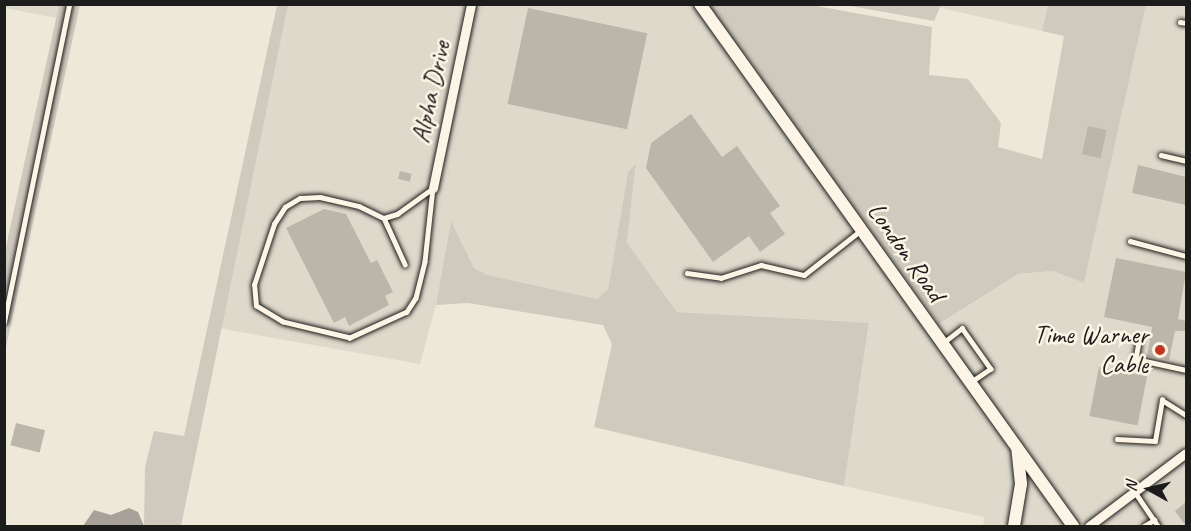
<!DOCTYPE html>
<html>
<head>
<meta charset="utf-8">
<style>
	body { margin:0 }
	#map { position:relative; width:1191px; height:531px; overflow:hidden; background:#eee8d9; font-family:Caveat,sans-serif }
	div>[style] { position:absolute }
	.built>* { inset:0; background:#ded9cb }
	.green>* { inset:0; background:#cfcabd }
	.water>* { inset:0; background:#a7a299 }
	.building>* { inset:0; background:#bab6aa; transform-origin:0 0 }
	.roads { filter:drop-shadow(0 0 2px #1c1c1c) drop-shadow(0 0 2px #1c1c1c) }
	.service>* { height:4.5px; margin:-2.25px; padding:0 2.25px; transform-origin:2.25px; border-radius:2.25px; background:#fcf5e5 }
	.minor>* { height:9px; margin:-4.5px; padding:0 4.5px; transform-origin:4.5px; border-radius:4.5px; background:#fcf5e5 }
	.tertiary>* { height:12px; margin:-6px; padding:0 6px; transform-origin:6px; border-radius:6px; background:#fcf5e5 }
	.dots>* { width:16px; height:16px; translate:-50% -50%; box-sizing:border-box; border:3px solid #fcf5e5; border-radius:50% }
	span { translate:-50% -50%; white-space:nowrap; text-align:center; line-height:1.15; -webkit-text-stroke:5px #fcf5e5; paint-order:stroke }
	.street-label { font-size:26px; color:#1c1c1c }
	.poi-label { font-size:26px; color:#1c1c1c }
	.right { translate:-100% -50%; text-align:right }
	.frame { position:absolute; inset:0; border:6px solid #1c1c1c; pointer-events:none }
	.north { position:absolute; left:1119px; top:459px; width:60px; height:60px; -webkit-text-stroke:4px #fcf5e5; paint-order:stroke; rotate:278deg; font-size:16px; font-weight:700; line-height:24px; text-align:center; color:#1c1c1c }
	.north::after { content:''; display:block; margin:auto; width:21px; height:27px; background:#1c1c1c; clip-path:polygon(50% 0,100% 100%,50% 72%,0 100%) }
</style>
</head>
<body>
<div id="map">
	<div class="built">
		<i style="clip-path:polygon(941px 4px,1048px 5px,1042px 31px,941px 8px)"></i>
		<i style="clip-path:polygon(4px 5px,5px 4px,59px 5px,56px 18px,5px 8px)"></i>
		<i style="clip-path:polygon(288px 5px,709px 5px,940px 324px,1018px 274px,1053px 271px,1084px 283px,1146px 5px,1186px 5px,1186px 526px,983px 526px,984px 517px,844px 486px,869px 324px,677px 312px,627px 243px,636px 163px,628px 172px,608px 289px,597px 299px,487px 275px,474px 268px,451px 222px,436px 305px,420px 364px,218px 328px)"></i>
	</div>
	<div class="green">
		<i style="clip-path:polygon(59px 5px,80px 5px,5px 352px,5px 251px)"></i>
		<i style="clip-path:polygon(277px 5px,288px 5px,181px 526px,144px 526px,145px 467px,154px 431px,184px 436px)"></i>
		<i style="clip-path:polygon(709px 5px,811px 5px,932px 27px,929px 75px,968px 79px,1001px 123px,998px 147px,1042px 159px,1064px 36px,1042px 31px,1048px 5px,1146px 5px,1084px 283px,1053px 271px,1018px 274px,939px 324px)"></i>
		<i style="clip-path:polygon(845px 5px,941px 5px,934px 21px)"></i>
		<i style="clip-path:polygon(636px 163px,627px 243px,677px 312px,869px 323px,844px 486px,594px 427px,612px 344px,603px 325px,468px 303px,436px 305px,451px 221px,474px 268px,487px 275px,597px 299px,608px 289px,628px 172px)"></i>
	</div>
	<div class="water">
		<i style="clip-path:polygon(129px 508px,138px 512px,144px 526px,83px 526px,94px 510px,111px 515px)"></i>
	</div>
	<div class="building">
		<i style="left:528px;top:8px;width:122px;height:98px;rotate:12deg"></i>
		<i style="clip-path:polygon(691px 114px,722px 157px,737px 146px,780px 206px,770px 213px,785px 234px,760px 252px,749px 236px,713px 262px,646px 168px,651px 143px)"></i>
		<i style="left:1088px;top:126px;width:19px;height:29px;rotate:12deg"></i>
		<i style="clip-path:polygon(1138px 165px,1186px 177px,1186px 205px,1132px 193px)"></i>
		<i style="left:400px;top:171px;width:12px;height:8px;rotate:14deg"></i>
		<i style="clip-path:polygon(324px 209px,346px 214px,371px 263px,377px 260px,393px 292px,385px 296px,389px 305px,349px 326px,345px 317px,334px 323px,286px 228px)"></i>
		<i style="clip-path:polygon(1116px 258px,1186px 272px,1178px 319px,1186px 321px,1186px 331px,1175px 331px,1169px 360px,1147px 356px,1152px 327px,1104px 317px)"></i>
		<i style="left:1099px;top:367px;width:49px;height:50px;rotate:11deg"></i>
		<i style="left:16px;top:423px;width:30px;height:23px;rotate:14deg"></i>
		<i style="clip-path:polygon(1186px 502px,1186px 526px,1175px 511px)"></i>
	</div>
	<div class="roads">
		<div class="service">
			<i style="left:1180px;top:22px;width:6px;rotate:9deg"></i>
			<i style="left:1161px;top:155px;width:26px;rotate:13deg"></i>
			<i style="left:433px;top:188px;width:74px;rotate:96.2deg"></i>
			<i style="left:425px;top:262px;width:37px;rotate:104deg"></i>
			<i style="left:416px;top:298px;width:17px;rotate:123deg"></i>
			<i style="left:407px;top:312px;width:63px;rotate:155.5deg"></i>
			<i style="left:350px;top:338px;width:69px;rotate:-166.6deg"></i>
			<i style="left:283px;top:322px;width:31px;rotate:-149deg"></i>
			<i style="left:256px;top:306px;width:21px;rotate:-95deg"></i>
			<i style="left:254px;top:285px;width:64px;rotate:-71.8deg"></i>
			<i style="left:274px;top:224px;width:20px;rotate:-57deg"></i>
			<i style="left:285px;top:207px;width:17px;rotate:-31deg"></i>
			<i style="left:300px;top:198px;width:20px;rotate:-3deg"></i>
			<i style="left:320px;top:197px;width:40px;rotate:13deg"></i>
			<i style="left:359px;top:206px;width:28px;rotate:26deg"></i>
			<i style="left:384px;top:218px;width:14px;rotate:-17deg"></i>
			<i style="left:397px;top:214px;width:44px;rotate:-35.8deg"></i>
			<i style="left:384px;top:218px;width:51px;rotate:65.5deg"></i>
			<i style="left:1130px;top:241px;width:58px;rotate:15deg"></i>
			<i style="left:687px;top:273px;width:34px;rotate:8deg"></i>
			<i style="left:721px;top:278px;width:42px;rotate:-18deg"></i>
			<i style="left:761px;top:265px;width:44px;rotate:13.1deg"></i>
			<i style="left:804px;top:275px;width:71px;rotate:-38.2deg"></i>
			<i style="left:4px;top:322px;width:325px;rotate:-78.4deg"></i>
			<i style="left:1139px;top:342px;width:17px;rotate:100deg"></i>
			<i style="left:1136px;top:359px;width:51px;rotate:12.4deg"></i>
			<i style="left:943px;top:343px;width:24px;rotate:-38deg"></i>
			<i style="left:962px;top:328px;width:50px;rotate:54.7deg"></i>
			<i style="left:991px;top:369px;width:23px;rotate:146deg"></i>
			<i style="left:1117px;top:439px;width:38px;rotate:3deg"></i>
			<i style="left:1155px;top:441px;width:42px;rotate:-80.3deg"></i>
			<i style="left:1162px;top:400px;width:28px;rotate:32deg"></i>
			<i style="left:1135px;top:492px;width:41px;rotate:55.9deg"></i>
			<i style="left:1144px;top:526px;width:12px;rotate:-31deg"></i>
		</div>
		<div class="minor">
			<i style="left:433px;top:188px;width:188px;rotate:-78.3deg"></i>
			<i style="left:1089px;top:526px;width:121px;rotate:-37deg"></i>
		</div>
		<div class="tertiary">
			<i style="left:700px;top:4px;width:642px;rotate:54.45deg"></i>
			<i style="left:1014px;top:526px;width:43px;rotate:-80.5deg"></i>
			<i style="left:1021px;top:484px;width:36px;rotate:-96deg"></i>
		</div>
	</div>
	<div class="dots">
		<i style="left:1160px;top:350px;background:#c8321e"></i>
	</div>
	<div class="street-label">
		<span style="left:431px;top:92px;rotate:-78deg">Alpha Drive</span>
		<span style="left:906px;top:252px;rotate:55deg">London Road</span>
	</div>
	<div class="poi-label">
		<span class="right" style="left:1148px;top:350px">Time Warner<br>Cable</span>
	</div>
	<div class="frame"></div>
	<div class="north">N</div>
</div>
</body>
</html>
